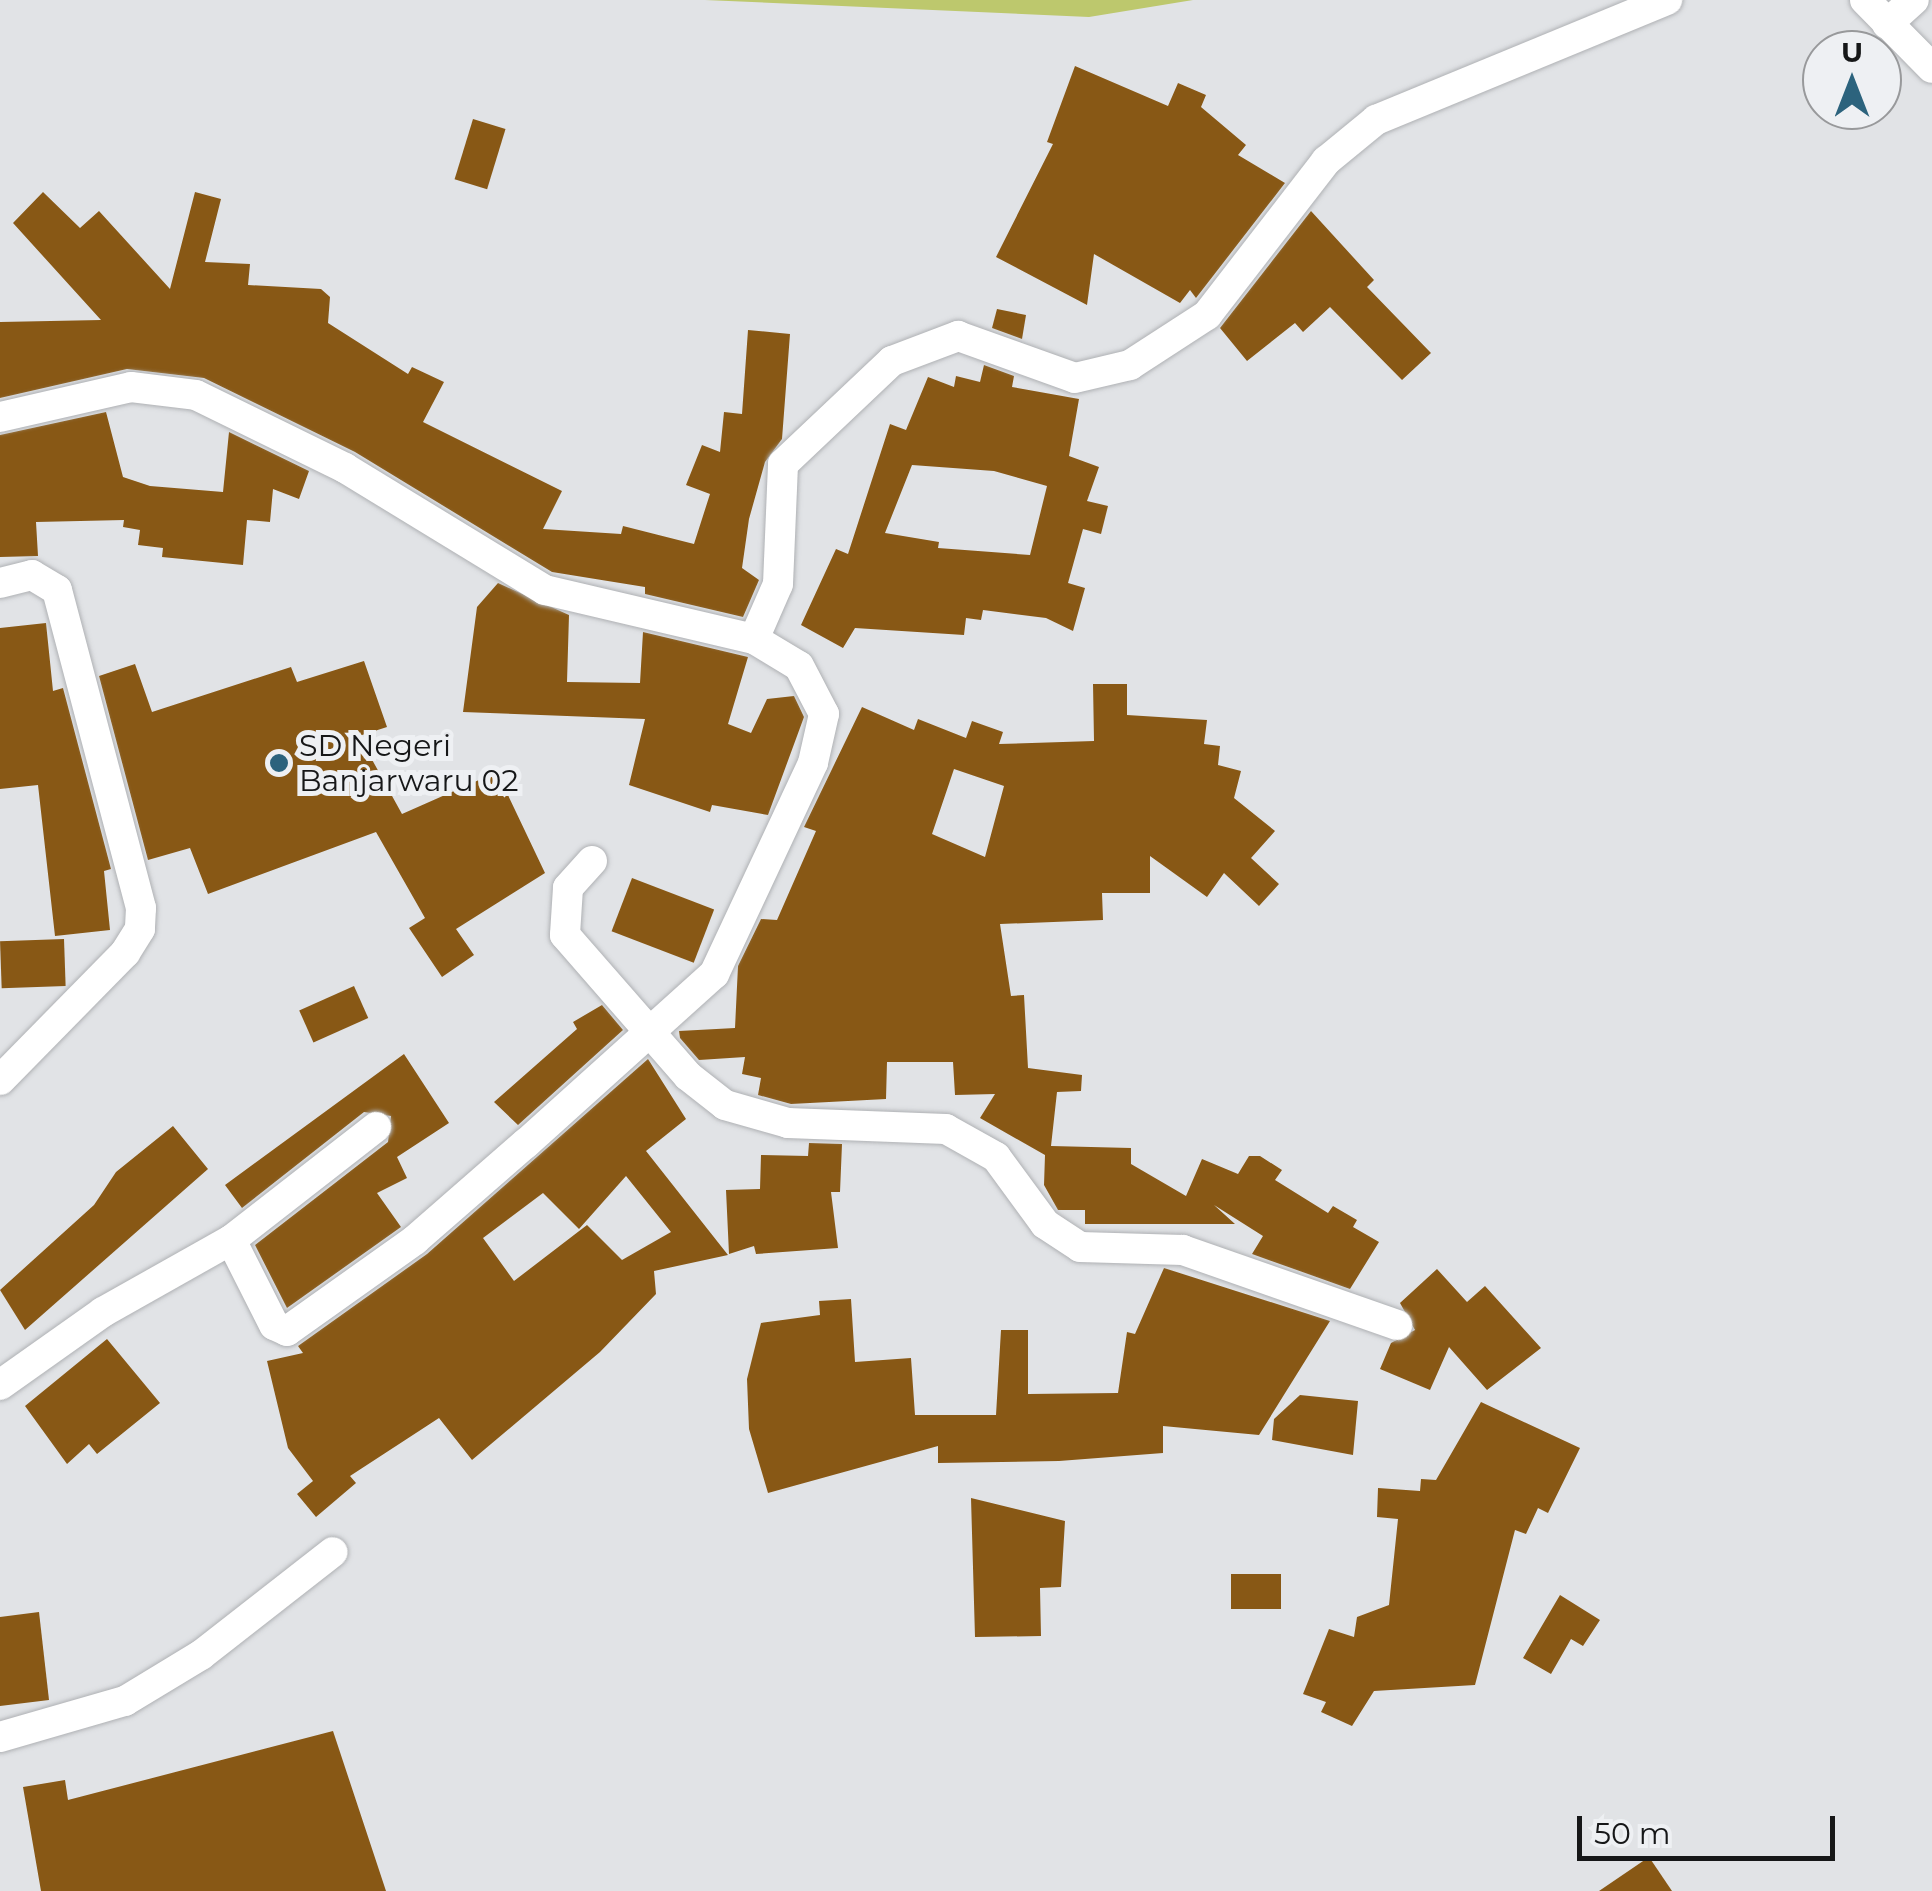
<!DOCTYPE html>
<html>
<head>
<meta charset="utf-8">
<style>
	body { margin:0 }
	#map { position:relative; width:1932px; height:1891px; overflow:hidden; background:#e1e3e6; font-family:Montserrat,sans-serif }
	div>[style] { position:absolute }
	.green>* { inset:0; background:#bdc86d }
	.building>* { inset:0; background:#885815; transform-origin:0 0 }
	.roads { filter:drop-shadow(0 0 2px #afb1b4) drop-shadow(0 0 2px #afb1b4) }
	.street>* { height:30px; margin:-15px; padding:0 15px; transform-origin:15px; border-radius:15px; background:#fff }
	.dots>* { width:28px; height:28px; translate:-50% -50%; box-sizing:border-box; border:5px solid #eef0f3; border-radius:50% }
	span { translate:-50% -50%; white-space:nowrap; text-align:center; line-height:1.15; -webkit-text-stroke:10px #eef0f3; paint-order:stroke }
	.poi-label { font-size:30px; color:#161718 }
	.left { translate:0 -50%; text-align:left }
	.north { position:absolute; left:1802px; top:30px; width:100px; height:100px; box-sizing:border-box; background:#eef0f3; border:2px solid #98999b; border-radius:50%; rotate:0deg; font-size:28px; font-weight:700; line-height:40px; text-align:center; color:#161718 }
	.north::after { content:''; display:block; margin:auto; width:35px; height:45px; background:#2c637d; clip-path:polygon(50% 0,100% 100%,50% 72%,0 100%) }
	.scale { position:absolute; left:1577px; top:1816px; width:258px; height:45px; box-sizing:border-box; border:5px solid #161718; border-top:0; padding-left:12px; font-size:30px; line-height:35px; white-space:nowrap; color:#161718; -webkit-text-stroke:8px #eef0f3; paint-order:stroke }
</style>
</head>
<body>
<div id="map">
	<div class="green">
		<i style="clip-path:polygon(705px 0,1193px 0,1089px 17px)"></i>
	</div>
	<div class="building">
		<i style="clip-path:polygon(1075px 66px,1168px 106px,1178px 83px,1206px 95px,1201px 107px,1246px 145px,1238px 155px,1285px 183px,1196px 298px,1190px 290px,1180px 303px,1094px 254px,1087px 305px,996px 257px,1053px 144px,1047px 142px)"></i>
		<i style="left:473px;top:119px;width:34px;height:63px;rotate:17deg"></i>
		<i style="clip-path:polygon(43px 192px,80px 228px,99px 211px,170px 289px,195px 192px,221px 199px,205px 262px,250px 264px,248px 285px,321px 289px,330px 297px,328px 323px,408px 374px,412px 367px,444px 382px,423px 422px,562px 491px,543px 529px,621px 534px,623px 526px,694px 544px,710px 494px,686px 485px,702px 445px,720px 452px,724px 412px,742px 414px,748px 330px,790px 334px,782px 439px,765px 462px,749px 519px,742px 568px,759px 580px,743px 617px,645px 594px,645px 587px,552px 572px,355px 452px,204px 378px,127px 369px,0 398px,0 322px,101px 320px,13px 223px)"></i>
		<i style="clip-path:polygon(1311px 211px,1374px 280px,1367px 287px,1431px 353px,1402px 380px,1330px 307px,1303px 332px,1295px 323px,1247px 361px,1220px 328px)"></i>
		<i style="clip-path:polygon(997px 309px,1026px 315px,1022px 339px,992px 328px)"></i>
		<i style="clip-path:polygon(evenodd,984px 365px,1014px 376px,1012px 387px,1079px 399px,1069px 456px,1099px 467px,1087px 501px,1108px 506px,1101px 534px,1083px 529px,1068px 583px,1085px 588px,1073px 631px,1046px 618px,983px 610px,981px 620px,966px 618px,964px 635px,855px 628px,843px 648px,801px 625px,836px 549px,848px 554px,890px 424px,906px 430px,928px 377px,954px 387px,956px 376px,980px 382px,984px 365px,912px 465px,994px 471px,1047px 486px,1030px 555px,938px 548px,939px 542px,885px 533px,912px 465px)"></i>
		<i style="clip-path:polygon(106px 412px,123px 477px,150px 486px,223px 492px,229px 432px,309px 471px,299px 499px,273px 489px,270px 522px,247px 520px,243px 565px,162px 557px,163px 548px,138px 545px,140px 530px,123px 527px,124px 520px,36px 522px,38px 556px,0 557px,0 435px)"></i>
		<i style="clip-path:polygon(498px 583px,569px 615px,567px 682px,640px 683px,643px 632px,748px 657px,728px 724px,751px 733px,767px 699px,794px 696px,804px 717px,768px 815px,712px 805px,710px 812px,629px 785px,645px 719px,463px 712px,477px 607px)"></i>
		<i style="clip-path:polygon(46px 623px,53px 691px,63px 688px,111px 869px,104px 871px,110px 930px,55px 936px,38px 785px,0 789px,0 628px)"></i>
		<i style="clip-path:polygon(364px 661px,387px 727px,359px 736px,402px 814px,497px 772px,545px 873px,456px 929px,474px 955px,442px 977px,409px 928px,425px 918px,376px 832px,208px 894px,190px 848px,148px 860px,99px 676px,135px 664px,152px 712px,291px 667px,297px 682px)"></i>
		<i style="clip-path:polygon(evenodd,1093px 684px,1127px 684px,1127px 715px,1207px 720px,1204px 744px,1220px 746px,1218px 765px,1241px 771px,1234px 798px,1275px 831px,1251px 858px,1279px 884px,1259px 906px,1224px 873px,1207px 897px,1150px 856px,1150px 893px,1102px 893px,1103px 920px,1000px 924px,1011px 996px,1024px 995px,1028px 1068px,1082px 1075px,1081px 1091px,1057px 1092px,1051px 1146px,1131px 1148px,1131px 1164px,1186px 1196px,1202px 1159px,1238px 1174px,1249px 1156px,1260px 1156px,1282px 1170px,1275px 1180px,1328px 1213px,1333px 1206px,1357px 1220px,1353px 1227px,1379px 1242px,1350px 1289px,1252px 1254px,1263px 1236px,1214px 1205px,1235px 1224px,1085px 1224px,1085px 1210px,1058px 1210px,1044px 1185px,1045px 1155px,980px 1118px,995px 1094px,955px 1095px,953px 1062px,887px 1062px,886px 1099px,791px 1104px,758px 1095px,761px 1078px,742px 1074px,745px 1057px,699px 1060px,680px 1038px,679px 1031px,735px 1028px,738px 966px,761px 919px,777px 920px,816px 831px,804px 827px,862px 707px,914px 730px,918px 719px,966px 738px,972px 721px,1003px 732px,999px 744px,1094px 741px,1093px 684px,954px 769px,1004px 786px,985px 857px,932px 834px,954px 769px)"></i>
		<i style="left:632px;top:878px;width:88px;height:57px;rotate:21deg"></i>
		<i style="left:64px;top:939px;width:47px;height:64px;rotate:88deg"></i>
		<i style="left:354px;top:986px;width:35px;height:60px;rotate:66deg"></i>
		<i style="clip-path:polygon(602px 1005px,623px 1030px,518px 1125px,494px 1102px,577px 1029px,573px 1022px)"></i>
		<i style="clip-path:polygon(404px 1054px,449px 1123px,397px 1157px,407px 1178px,377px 1193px,401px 1227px,287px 1308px,255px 1245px,388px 1142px,391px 1116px,364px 1112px,242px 1208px,225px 1185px)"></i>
		<i style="clip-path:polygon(evenodd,648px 1059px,686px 1119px,646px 1151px,728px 1255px,654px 1271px,656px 1294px,600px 1352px,472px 1460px,439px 1418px,350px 1476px,356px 1483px,316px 1517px,297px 1494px,313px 1481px,288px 1448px,267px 1361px,303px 1353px,298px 1346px,427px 1254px,648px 1059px,626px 1176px,671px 1232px,622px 1260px,587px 1225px,514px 1281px,483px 1238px,543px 1193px,579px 1229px,626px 1176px)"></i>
		<i style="clip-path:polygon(173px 1126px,208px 1169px,25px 1330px,0 1290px,94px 1205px,116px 1172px)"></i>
		<i style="clip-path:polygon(809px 1143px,842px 1144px,840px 1192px,831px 1192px,838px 1248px,756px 1254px,754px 1246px,729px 1254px,726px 1190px,760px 1189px,761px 1155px,808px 1156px)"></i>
		<i style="clip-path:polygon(1164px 1268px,1330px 1321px,1259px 1435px,1163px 1426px,1163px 1453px,1059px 1461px,938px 1463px,938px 1446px,768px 1493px,749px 1429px,747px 1379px,761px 1323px,820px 1315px,819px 1301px,851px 1299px,855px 1362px,911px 1358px,915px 1415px,996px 1415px,1001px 1330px,1028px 1330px,1028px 1394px,1118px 1393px,1127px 1332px,1135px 1334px)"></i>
		<i style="clip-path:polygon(1437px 1269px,1467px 1302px,1485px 1286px,1541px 1348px,1487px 1390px,1449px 1347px,1430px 1390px,1380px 1369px,1391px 1343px,1415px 1330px,1400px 1303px)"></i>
		<i style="clip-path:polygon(107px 1339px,160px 1403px,97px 1454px,89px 1444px,67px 1464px,25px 1406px)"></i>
		<i style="clip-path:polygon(1300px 1395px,1358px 1401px,1353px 1455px,1272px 1440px,1274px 1419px)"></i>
		<i style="clip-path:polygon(1481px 1402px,1580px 1448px,1548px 1513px,1538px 1508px,1526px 1534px,1515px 1530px,1475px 1685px,1374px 1691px,1352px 1726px,1321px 1712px,1326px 1702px,1303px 1694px,1329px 1629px,1354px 1637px,1357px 1617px,1389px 1605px,1398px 1519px,1377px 1517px,1378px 1488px,1420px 1491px,1421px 1479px,1436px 1480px)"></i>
		<i style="clip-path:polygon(971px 1498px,1065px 1521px,1061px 1587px,1040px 1588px,1041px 1636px,975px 1637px)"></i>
		<i style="left:1231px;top:1574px;width:50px;height:35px"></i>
		<i style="clip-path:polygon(1560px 1595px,1600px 1620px,1583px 1646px,1571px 1639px,1551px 1674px,1523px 1658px)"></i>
		<i style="clip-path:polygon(39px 1612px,49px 1700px,0 1706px,0 1617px)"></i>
		<i style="clip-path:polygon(333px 1731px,386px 1891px,41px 1891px,23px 1787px,65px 1780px,68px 1800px)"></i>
		<i style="clip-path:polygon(1649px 1857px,1672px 1891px,1599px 1891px)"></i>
	</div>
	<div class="roads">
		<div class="street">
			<i style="left:1865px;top:0;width:95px;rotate:45.4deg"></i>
			<i style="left:1887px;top:24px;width:36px;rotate:-42deg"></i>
			<i style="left:0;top:417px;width:134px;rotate:-12.9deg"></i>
			<i style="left:131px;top:387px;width:65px;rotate:7deg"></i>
			<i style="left:196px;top:395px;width:166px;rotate:26.1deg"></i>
			<i style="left:345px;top:468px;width:234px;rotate:31.4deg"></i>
			<i style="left:545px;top:590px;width:215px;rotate:13.2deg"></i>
			<i style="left:754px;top:639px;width:52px;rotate:31deg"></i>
			<i style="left:799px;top:666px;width:54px;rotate:62.5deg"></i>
			<i style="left:824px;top:714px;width:50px;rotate:102.7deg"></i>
			<i style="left:813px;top:763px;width:233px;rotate:115.1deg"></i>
			<i style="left:714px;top:974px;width:253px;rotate:138deg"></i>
			<i style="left:526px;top:1143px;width:147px;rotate:138.9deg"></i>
			<i style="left:415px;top:1240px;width:157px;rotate:144.6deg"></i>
			<i style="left:287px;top:1331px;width:14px;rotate:-155deg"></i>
			<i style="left:274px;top:1325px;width:95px;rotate:-116.8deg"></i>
			<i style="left:0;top:583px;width:33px;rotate:-14deg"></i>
			<i style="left:32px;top:575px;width:29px;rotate:31deg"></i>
			<i style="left:57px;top:590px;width:329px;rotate:75.2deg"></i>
			<i style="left:141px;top:908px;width:21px;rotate:93deg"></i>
			<i style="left:140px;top:929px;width:28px;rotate:122deg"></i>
			<i style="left:125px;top:953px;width:178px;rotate:134.5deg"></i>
			<i style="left:754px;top:639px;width:60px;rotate:-66.4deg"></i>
			<i style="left:778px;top:584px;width:120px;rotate:-87.6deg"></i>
			<i style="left:783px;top:464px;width:150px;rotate:-43.4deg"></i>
			<i style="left:892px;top:361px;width:71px;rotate:-20.7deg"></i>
			<i style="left:958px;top:336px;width:124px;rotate:19.7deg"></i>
			<i style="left:1075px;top:378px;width:57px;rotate:-13.3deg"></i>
			<i style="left:1130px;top:365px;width:92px;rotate:-33deg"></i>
			<i style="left:1207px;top:315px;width:195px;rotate:-52.3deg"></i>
			<i style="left:1326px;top:161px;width:65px;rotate:-39.4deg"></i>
			<i style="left:1376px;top:120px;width:315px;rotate:-22.4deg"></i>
			<i style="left:592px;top:861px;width:36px;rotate:132deg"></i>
			<i style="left:568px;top:888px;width:47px;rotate:93.7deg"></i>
			<i style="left:565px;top:935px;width:187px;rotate:48.9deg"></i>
			<i style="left:688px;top:1076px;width:47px;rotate:38.1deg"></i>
			<i style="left:725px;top:1105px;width:66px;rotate:15.9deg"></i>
			<i style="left:788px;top:1123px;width:158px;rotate:2.2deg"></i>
			<i style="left:946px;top:1129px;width:57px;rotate:29.2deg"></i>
			<i style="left:996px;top:1157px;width:83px;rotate:53.8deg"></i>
			<i style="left:1045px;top:1224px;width:42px;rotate:33.3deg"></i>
			<i style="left:1080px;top:1247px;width:103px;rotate:1.7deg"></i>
			<i style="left:1183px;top:1250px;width:227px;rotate:19.3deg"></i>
			<i style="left:0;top:1385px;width:126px;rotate:-35.3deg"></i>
			<i style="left:103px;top:1312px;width:147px;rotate:-29.4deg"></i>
			<i style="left:231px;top:1240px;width:184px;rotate:-37.9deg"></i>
			<i style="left:0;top:1737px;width:130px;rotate:-16.1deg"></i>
			<i style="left:125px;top:1701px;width:89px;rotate:-31.2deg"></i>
			<i style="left:201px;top:1655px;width:167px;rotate:-38deg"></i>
		</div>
	</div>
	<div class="dots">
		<i style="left:279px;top:763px;background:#2c637d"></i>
	</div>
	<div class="poi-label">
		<span class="left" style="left:299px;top:763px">SD Negeri<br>Banjarwaru 02</span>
	</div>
	<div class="north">U</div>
	<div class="scale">50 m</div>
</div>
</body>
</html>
